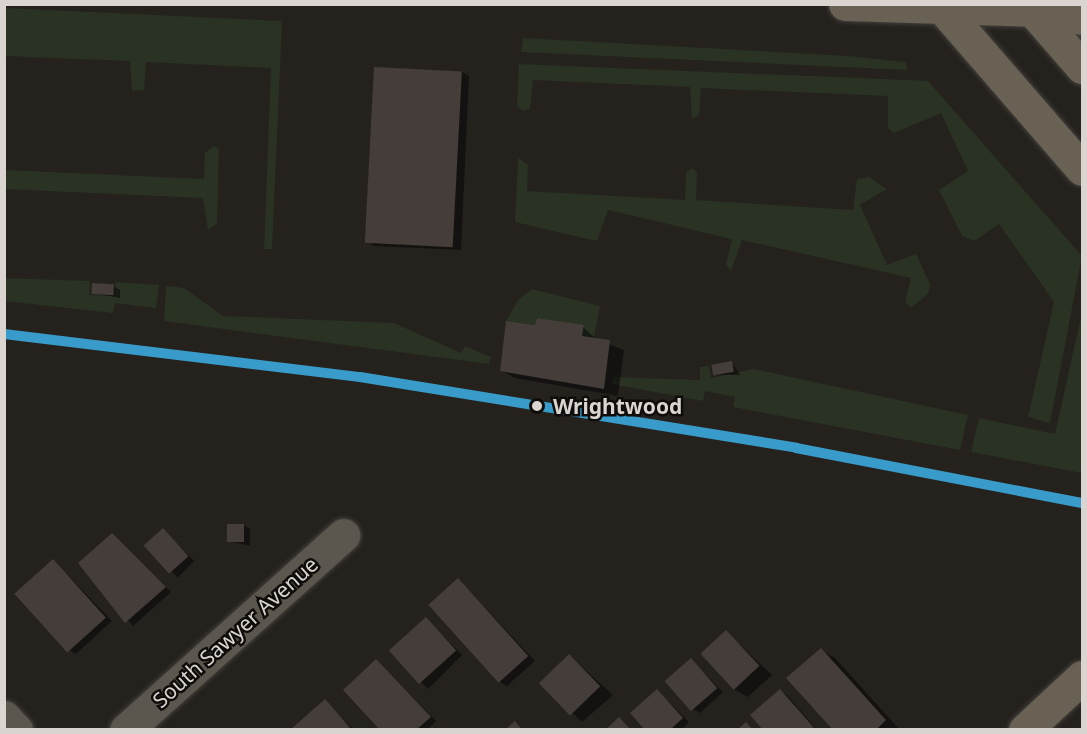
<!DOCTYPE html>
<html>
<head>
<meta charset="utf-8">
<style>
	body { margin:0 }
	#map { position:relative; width:1087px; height:734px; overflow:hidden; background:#25221e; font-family:"Noto Sans",sans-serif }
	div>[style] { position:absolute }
	.green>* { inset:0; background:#293223 }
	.shadow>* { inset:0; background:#0007; transform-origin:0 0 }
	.building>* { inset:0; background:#443d39; transform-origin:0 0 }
	.roads { filter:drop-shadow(0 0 2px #413f3b) drop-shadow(0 0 2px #413f3b) }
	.minor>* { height:33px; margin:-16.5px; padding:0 16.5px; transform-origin:16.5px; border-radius:16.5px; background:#5c574e }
	.major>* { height:33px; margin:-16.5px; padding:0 16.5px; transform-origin:16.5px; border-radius:16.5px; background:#696154 }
	.rail-1>* { height:10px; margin:-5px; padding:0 5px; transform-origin:5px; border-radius:5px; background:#389bc9 }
	.dots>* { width:16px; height:16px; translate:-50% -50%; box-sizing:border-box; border:3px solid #0f0c09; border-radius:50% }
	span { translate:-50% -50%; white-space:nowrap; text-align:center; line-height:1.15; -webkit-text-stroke:5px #0f0c09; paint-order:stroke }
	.stop-label { font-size:21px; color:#dad5d1; font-weight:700 }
	.left { translate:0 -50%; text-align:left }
	.street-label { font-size:21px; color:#dad5d1 }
	.frame { position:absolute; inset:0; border:6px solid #dad5d1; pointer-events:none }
</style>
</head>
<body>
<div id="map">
	<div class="green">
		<i style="clip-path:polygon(5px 8px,282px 21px,272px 249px,264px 249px,271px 68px,146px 62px,144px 90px,132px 91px,130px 61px,5px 56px)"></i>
		<i style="clip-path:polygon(523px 38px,848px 56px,906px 62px,907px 70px,521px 52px)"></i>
		<i style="clip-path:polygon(519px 64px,928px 81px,1082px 256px,1050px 423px,1028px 417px,1054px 302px,999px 224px,974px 241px,962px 236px,939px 190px,968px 171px,941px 113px,894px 133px,888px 128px,888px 96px,701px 88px,699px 115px,692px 119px,690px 87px,533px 80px,530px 109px,523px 111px,517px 106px)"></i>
		<i style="clip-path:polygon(214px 146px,219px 149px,217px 223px,208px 230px,203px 198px,5px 189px,5px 170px,204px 179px,205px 153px)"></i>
		<i style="clip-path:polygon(518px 158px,528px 165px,527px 191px,685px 200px,686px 173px,692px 168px,697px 173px,696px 200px,853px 210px,857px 179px,869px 177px,887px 189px,860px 205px,887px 265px,916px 254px,930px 284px,928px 294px,911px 308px,905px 302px,911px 278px,742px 240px,731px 271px,726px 264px,732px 239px,608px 210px,597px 241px,515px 222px)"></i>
		<i style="clip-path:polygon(5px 278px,90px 281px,89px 295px,114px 296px,116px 282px,159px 285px,156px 308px,115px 303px,113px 313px,5px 301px)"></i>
		<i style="clip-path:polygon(166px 286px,184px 288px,223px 316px,394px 323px,461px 353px,465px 346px,491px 357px,489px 364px,164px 321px)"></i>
		<i style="clip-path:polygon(532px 289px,600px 306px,594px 337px,582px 336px,584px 326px,537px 318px,535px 325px,506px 321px,518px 300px)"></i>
		<i style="clip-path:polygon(1082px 313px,1082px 473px,971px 452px,979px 418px,1055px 434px)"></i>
		<i style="clip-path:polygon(709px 366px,711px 378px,754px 369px,968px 415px,960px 450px,733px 407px,735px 397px,705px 391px,703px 401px,612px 384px,613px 377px,700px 380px,700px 367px)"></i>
	</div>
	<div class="shadow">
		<i style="clip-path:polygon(462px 72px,469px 76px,461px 250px,374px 246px,368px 242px)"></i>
		<i style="clip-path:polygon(113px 286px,120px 290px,120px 298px,93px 293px)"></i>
		<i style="clip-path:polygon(583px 327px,596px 339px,624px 350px,618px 396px,515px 378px,501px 370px)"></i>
		<i style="clip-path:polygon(732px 363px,740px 375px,714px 375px)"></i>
		<i style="clip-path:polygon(244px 525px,250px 529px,250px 546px,229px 541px)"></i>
		<i style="left:163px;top:530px;width:44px;height:23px;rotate:45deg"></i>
		<i style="clip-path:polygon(112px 535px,171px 592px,133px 626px,80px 563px)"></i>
		<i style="clip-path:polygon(53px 560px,112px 621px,76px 654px,69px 650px)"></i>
		<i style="clip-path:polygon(459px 580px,535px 661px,507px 686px,500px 682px)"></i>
		<i style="left:426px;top:619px;width:51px;height:48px;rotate:45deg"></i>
		<i style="clip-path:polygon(726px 632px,772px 675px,748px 697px,734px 689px)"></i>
		<i style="clip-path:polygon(821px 650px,835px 658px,899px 729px,835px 730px)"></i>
		<i style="clip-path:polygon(570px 656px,613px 695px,582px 722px,540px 683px)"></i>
		<i style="clip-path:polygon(691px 660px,723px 692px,700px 713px,693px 709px)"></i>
		<i style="clip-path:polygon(376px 661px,436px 721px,427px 730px,382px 730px)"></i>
		<i style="clip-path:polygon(657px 690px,689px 722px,681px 730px,647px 730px)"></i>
		<i style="clip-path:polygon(780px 691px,787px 695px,817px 730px,765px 730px)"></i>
		<i style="clip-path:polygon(325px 701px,354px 730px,292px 730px)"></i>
	</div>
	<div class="building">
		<i style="left:374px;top:67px;width:88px;height:176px;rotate:3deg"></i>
		<i style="left:92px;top:283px;width:22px;height:11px;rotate:3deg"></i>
		<i style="clip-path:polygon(537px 318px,584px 325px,582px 336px,610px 340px,604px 389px,500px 371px,506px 321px,535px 325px)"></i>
		<i style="left:732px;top:361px;width:11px;height:21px;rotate:80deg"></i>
		<i style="left:227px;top:524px;width:17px;height:18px"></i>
		<i style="left:163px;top:528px;width:38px;height:26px;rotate:48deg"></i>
		<i style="clip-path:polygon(112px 533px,166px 587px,125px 623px,78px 563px)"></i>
		<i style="left:53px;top:559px;width:79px;height:52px;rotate:48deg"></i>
		<i style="left:458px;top:578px;width:105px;height:40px;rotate:48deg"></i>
		<i style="left:426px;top:617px;width:45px;height:50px;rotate:48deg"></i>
		<i style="left:726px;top:630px;width:49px;height:35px;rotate:47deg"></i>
		<i style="clip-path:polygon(821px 648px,886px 720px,876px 730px,833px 730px,786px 678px)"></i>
		<i style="left:569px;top:654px;width:45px;height:42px;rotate:46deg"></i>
		<i style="left:691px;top:658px;width:40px;height:35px;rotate:49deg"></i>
		<i style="clip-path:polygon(376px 659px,431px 717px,416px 730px,380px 730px,343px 690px)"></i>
		<i style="clip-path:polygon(657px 689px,683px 718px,670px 730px,645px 730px,630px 713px)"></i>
		<i style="clip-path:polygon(780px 689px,816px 730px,763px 730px,750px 715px)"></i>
		<i style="clip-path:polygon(325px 699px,352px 730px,290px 730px)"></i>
		<i style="clip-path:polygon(619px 717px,631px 730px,605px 730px)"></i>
		<i style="clip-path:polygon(515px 721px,522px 730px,505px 730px)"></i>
		<i style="clip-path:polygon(746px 722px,753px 730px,737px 730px)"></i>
	</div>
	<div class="roads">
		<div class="minor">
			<i style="left:4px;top:717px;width:18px;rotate:47deg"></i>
			<i style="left:126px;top:730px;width:292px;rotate:-41.9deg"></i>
		</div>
		<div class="major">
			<i style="left:845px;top:4px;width:187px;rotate:1.8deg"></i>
			<i style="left:1032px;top:10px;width:51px;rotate:9.1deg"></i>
			<i style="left:939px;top:4px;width:218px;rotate:49.1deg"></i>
			<i style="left:1027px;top:4px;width:84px;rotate:48.9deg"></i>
			<i style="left:1025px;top:730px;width:78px;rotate:-42.9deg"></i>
		</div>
	</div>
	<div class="rail-1">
		<i style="left:4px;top:334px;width:359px;rotate:6.9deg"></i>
		<i style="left:360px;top:377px;width:442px;rotate:9.2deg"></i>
		<i style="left:796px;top:448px;width:291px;rotate:10.9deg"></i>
	</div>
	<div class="dots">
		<i style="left:537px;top:406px;background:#dad5d1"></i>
	</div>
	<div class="stop-label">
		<span class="left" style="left:553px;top:406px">Wrightwood</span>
	</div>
	<div class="street-label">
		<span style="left:235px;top:632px;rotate:-42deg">South Sawyer Avenue</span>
	</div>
	<div class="frame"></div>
</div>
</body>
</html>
